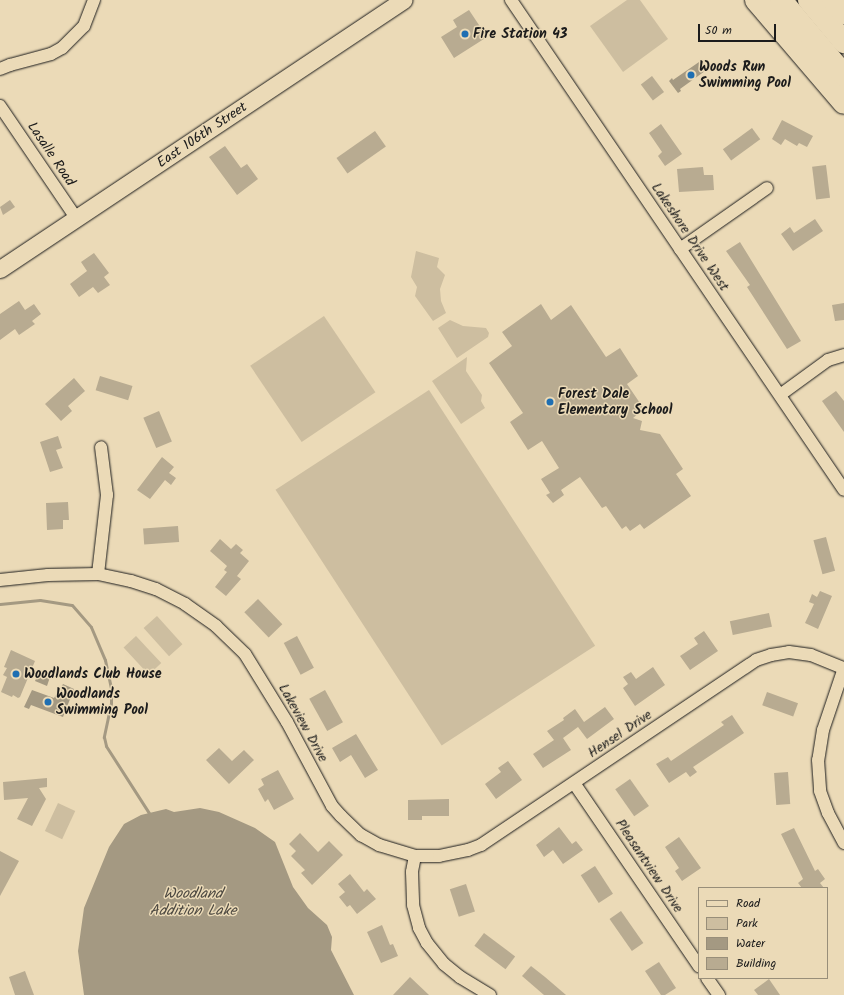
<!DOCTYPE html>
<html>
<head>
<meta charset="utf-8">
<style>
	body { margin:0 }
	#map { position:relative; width:844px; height:995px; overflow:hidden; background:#ebdab7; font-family:Kalam,sans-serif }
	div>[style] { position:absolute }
	.green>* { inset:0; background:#cdbea0; transform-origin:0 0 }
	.water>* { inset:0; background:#a49982 }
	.stream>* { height:3px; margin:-1.5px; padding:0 1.5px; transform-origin:1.5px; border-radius:1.5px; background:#a49982 }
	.building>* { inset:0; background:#b8ab91; transform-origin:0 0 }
	.roads { filter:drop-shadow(0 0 1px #1c1c1c) drop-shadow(0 0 1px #1c1c1c) }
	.street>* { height:12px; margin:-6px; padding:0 6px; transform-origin:6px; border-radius:6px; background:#ebdab7 }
	.secondary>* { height:17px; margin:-8.5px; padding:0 8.5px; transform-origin:8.5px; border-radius:8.5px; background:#ebdab7 }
	.highway>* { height:22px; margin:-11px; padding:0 11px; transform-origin:11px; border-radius:11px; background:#ebdab7 }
	.dots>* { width:11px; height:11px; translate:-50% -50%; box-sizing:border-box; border:2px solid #ebdab7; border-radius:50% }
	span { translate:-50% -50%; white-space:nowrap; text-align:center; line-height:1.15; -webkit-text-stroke:3px #ebdab7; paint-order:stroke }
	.poi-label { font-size:14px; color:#1c1c1c; font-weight:700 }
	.left { translate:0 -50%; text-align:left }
	.street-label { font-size:14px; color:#1c1c1c }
	.water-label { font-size:15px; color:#4c4840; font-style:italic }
	.legend { position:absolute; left:698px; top:887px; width:130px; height:92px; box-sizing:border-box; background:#ebdab7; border:1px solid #988e79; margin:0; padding:5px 7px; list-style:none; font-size:12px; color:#1c1c1c }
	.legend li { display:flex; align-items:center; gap:8px; height:20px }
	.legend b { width:20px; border:1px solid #988e79 }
	.scale { position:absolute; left:698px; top:24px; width:78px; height:18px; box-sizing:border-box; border:2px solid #1c1c1c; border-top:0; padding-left:5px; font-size:12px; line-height:14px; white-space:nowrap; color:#1c1c1c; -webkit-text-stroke:3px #ebdab7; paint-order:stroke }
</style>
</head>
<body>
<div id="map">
	<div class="green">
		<i style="clip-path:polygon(627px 0,640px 0,668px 39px,623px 72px,590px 26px)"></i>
		<i style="clip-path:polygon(416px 251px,439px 258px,437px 267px,445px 275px,440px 289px,441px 301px,446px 313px,433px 321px,415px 296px,417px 287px,411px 277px)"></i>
		<i style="left:324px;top:316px;width:92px;height:89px;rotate:56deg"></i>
		<i style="clip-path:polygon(450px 320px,463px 326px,486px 328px,489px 333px,488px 337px,457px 358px,438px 328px)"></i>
		<i style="clip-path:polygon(467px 357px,466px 371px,482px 395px,481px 401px,485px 408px,461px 424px,432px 381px)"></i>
		<i style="left:429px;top:390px;width:305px;height:183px;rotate:57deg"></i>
		<i style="left:157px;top:616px;width:38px;height:18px;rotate:48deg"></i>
		<i style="left:136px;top:636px;width:37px;height:17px;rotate:47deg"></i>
		<i style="left:58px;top:803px;width:19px;height:31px;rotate:25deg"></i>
	</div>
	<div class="water">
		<i style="clip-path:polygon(699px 62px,705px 71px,680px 89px,681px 91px,678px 93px,669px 81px,672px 78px,673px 80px)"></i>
		<i style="clip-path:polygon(40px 670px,51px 674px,47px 686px,35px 681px)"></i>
		<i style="clip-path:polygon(63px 684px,74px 689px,63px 717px,31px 705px,29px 709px,24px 707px,32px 690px,54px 698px)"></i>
		<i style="clip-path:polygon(200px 808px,219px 812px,255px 828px,275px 842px,293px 887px,308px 908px,327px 925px,332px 937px,331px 950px,354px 995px,84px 995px,78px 951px,84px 908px,109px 847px,124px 824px,141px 815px,166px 809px,174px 812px)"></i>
	</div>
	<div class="stream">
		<i style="left:0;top:604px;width:40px;rotate:-5.7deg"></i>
		<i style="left:40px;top:600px;width:32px;rotate:9deg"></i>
		<i style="left:72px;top:605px;width:29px;rotate:49deg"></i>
		<i style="left:91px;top:627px;width:36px;rotate:67deg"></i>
		<i style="left:105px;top:660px;width:29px;rotate:78deg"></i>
		<i style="left:111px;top:688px;width:15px;rotate:90deg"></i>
		<i style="left:111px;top:703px;width:35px;rotate:102deg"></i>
		<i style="left:104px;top:737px;width:9px;rotate:77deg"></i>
		<i style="left:106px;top:746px;width:80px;rotate:57.3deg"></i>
	</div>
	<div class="building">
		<i style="clip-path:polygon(469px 10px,487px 37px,454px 58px,441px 37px,457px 27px,453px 20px)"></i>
		<i style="left:652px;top:76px;width:20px;height:14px;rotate:53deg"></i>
		<i style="clip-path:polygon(782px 120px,813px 136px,807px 147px,799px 143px,797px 146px,785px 139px,781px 145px,772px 139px)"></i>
		<i style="clip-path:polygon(661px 124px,682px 154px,665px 166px,658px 156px,662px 152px,649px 133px)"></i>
		<i style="left:752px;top:128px;width:14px;height:36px;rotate:54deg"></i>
		<i style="left:375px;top:131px;width:19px;height:47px;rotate:55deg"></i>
		<i style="clip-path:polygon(225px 146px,241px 168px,247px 164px,258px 179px,237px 195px,209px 157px)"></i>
		<i style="left:826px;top:165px;width:33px;height:14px;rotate:83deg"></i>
		<i style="clip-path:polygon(703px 167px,704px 175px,713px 175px,714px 190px,679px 192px,677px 169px)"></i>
		<i style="clip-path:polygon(10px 200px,15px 207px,3px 215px,0 207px)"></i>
		<i style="clip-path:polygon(815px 219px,823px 231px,793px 251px,781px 234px,790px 227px,794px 233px)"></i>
		<i style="clip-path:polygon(740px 242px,801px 341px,787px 349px,747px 287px,750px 285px,726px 251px)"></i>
		<i style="clip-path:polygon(94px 253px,109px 273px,104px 277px,110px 285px,98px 293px,93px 287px,79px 297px,70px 284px,87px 271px,81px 262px)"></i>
		<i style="clip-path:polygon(19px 301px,25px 310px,34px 304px,41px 314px,32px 321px,35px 324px,19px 335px,15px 329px,0 340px,0 314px)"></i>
		<i style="clip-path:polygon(844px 303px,844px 320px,835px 321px,832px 305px)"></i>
		<i style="clip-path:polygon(541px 304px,551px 320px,571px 305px,606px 357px,620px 348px,638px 376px,627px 384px,644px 409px,633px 418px,642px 421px,640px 430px,660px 434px,683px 469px,676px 474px,691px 496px,644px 529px,640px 524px,630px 531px,626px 526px,622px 529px,606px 506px,602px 508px,580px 477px,561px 490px,564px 495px,553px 503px,546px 495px,550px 493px,541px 479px,559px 468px,542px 441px,528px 450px,510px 422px,523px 413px,489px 363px,512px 346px,502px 332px)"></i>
		<i style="left:100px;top:376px;width:34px;height:15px;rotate:17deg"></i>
		<i style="clip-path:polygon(74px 378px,85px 391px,68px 406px,72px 411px,61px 421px,45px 404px)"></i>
		<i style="clip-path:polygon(836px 391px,844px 401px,844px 432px,822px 401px)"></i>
		<i style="left:159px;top:411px;width:33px;height:17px;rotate:67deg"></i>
		<i style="clip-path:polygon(58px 436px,62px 448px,56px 450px,63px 468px,50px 472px,40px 442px)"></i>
		<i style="clip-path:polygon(162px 457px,174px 467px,169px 473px,176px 478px,171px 485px,165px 480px,150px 499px,137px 490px)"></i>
		<i style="clip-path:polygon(68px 502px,69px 520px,63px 520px,63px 529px,47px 530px,46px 503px)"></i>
		<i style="left:178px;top:526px;width:16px;height:35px;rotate:86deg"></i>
		<i style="left:826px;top:537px;width:35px;height:13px;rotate:75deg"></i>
		<i style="clip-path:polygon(220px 539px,231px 549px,236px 544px,243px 550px,240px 553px,249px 561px,237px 576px,241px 579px,226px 596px,215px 587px,227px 572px,224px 570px,227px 566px,210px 551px)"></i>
		<i style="clip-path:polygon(820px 591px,832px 596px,818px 629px,805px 623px,814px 604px,809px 602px,812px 594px,817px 597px)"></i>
		<i style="left:258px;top:599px;width:35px;height:19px;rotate:46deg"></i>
		<i style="left:769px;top:613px;width:14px;height:40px;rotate:78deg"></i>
		<i style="clip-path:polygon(704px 631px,718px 651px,690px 670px,680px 656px,698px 644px,694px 638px)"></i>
		<i style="left:297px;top:636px;width:36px;height:15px;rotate:62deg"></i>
		<i style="clip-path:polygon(11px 650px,35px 661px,20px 697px,18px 698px,13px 695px,12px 697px,1px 692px,7px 677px,3px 675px,7px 668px,4px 667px)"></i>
		<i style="clip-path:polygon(653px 667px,665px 685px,635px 706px,623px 688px,628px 684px,623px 677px,631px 672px,636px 679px)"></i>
		<i style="left:325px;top:690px;width:37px;height:18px;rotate:61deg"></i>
		<i style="left:767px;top:692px;width:33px;height:14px;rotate:20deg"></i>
		<i style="clip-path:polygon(605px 707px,614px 719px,587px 739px,578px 727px,563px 738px,571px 750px,543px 768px,533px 754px,554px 740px,547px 731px,564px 720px,563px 718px,575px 709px,584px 722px)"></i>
		<i style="clip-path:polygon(732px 715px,744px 733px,693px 767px,697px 772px,690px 777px,686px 772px,669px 783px,656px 764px,668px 757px,671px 761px,724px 725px,721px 722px)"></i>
		<i style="clip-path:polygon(356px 734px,378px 770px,365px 778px,351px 755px,340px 762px,332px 748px)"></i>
		<i style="clip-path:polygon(219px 748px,232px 761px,244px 750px,254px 760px,229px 784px,206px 760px)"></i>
		<i style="clip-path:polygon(508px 761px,522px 780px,496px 799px,485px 784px,501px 772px,498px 768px)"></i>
		<i style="clip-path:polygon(278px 770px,294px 799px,274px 810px,268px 799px,265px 802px,258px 789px,264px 785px,261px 779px)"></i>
		<i style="left:788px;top:772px;width:32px;height:14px;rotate:86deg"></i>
		<i style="clip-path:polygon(47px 778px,47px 787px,39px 788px,46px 799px,32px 826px,17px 819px,28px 798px,4px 800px,3px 782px)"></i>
		<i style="left:630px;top:779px;width:33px;height:18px;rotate:55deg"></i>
		<i style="clip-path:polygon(449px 799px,449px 816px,422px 816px,422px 820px,408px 820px,408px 800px)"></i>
		<i style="clip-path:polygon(559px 827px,572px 844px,576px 841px,583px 850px,563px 864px,553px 850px,544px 857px,536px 845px)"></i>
		<i style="clip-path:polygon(794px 828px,815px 871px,818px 869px,825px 879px,820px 883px,824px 888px,802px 888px,798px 883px,803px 879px,781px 834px)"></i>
		<i style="clip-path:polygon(300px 833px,318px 852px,329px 841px,343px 855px,312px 885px,301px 873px,305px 870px,291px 856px,296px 851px,289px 844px)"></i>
		<i style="clip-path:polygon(679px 837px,701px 868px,682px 881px,675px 871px,679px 868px,665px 847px)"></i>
		<i style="clip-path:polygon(0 851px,19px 861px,0 896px)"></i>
		<i style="left:595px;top:866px;width:33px;height:17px;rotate:57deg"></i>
		<i style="clip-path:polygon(350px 874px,364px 892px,367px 889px,376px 899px,357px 914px,350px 905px,347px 907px,339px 897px,345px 892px,338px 884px)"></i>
		<i style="left:466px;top:884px;width:29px;height:17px;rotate:72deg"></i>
		<i style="left:621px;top:911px;width:39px;height:14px;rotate:55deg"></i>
		<i style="clip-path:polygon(382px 925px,390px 945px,393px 944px,398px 956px,381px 963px,367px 932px)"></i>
		<i style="left:484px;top:933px;width:39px;height:16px;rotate:37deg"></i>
		<i style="clip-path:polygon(659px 962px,676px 988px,665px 995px,661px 995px,645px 971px)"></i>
		<i style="clip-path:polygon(531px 966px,545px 977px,566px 995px,544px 995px,522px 976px)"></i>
		<i style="clip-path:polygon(25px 971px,34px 995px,15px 995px,9px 977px)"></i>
		<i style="clip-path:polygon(410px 977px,429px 995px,393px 995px)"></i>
		<i style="clip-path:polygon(769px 979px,780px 995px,758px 995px,754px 990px)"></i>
	</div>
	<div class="roads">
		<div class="street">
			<i style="left:511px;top:0;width:592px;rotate:55.8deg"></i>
			<i style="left:0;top:69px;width:11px;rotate:-22deg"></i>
			<i style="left:10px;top:65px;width:42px;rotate:-15deg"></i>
			<i style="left:51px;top:54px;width:13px;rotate:-29deg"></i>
			<i style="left:62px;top:48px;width:31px;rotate:-45deg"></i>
			<i style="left:84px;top:26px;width:28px;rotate:-69deg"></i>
			<i style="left:0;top:106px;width:135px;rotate:55.8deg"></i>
			<i style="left:680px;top:249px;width:106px;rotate:-35deg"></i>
			<i style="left:780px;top:395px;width:59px;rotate:-36.1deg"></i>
			<i style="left:828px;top:360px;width:17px;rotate:-17deg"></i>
			<i style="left:98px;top:574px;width:80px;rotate:-83.5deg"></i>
			<i style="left:107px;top:495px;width:48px;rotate:-97.1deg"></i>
			<i style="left:0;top:580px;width:48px;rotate:-5.9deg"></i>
			<i style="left:48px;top:575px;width:50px;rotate:-1.1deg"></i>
			<i style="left:98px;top:574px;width:34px;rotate:12deg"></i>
			<i style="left:131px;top:581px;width:26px;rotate:18deg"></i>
			<i style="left:156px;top:589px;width:33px;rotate:27deg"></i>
			<i style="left:185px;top:604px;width:38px;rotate:35deg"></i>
			<i style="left:216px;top:626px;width:40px;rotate:44deg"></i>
			<i style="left:245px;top:654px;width:80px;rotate:58.3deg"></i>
			<i style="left:287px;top:722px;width:95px;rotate:61.8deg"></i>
			<i style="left:332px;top:806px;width:13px;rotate:48deg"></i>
			<i style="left:341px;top:816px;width:28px;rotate:44deg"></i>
			<i style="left:361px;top:835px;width:21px;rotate:29deg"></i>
			<i style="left:379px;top:845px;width:38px;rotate:17deg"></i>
			<i style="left:415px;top:856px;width:24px"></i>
			<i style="left:439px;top:856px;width:30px;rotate:-12deg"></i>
			<i style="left:468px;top:850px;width:14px;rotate:-21deg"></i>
			<i style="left:481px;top:845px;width:331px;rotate:-33.9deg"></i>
			<i style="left:756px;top:660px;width:16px;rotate:-18deg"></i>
			<i style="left:771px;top:655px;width:18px;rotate:-9deg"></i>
			<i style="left:789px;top:652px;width:22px;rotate:8deg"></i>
			<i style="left:811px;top:655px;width:35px;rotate:22deg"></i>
			<i style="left:844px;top:668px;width:65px;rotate:108.7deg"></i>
			<i style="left:823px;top:730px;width:30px;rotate:99deg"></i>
			<i style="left:818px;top:760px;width:31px;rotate:86deg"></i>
			<i style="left:820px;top:791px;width:23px;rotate:70deg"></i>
			<i style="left:828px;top:813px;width:34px;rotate:62deg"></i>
			<i style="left:574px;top:783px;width:222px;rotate:55.7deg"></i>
			<i style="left:415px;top:856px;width:16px;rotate:101deg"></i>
			<i style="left:412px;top:872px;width:33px;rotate:88deg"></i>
			<i style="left:413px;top:905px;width:24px;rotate:75deg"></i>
			<i style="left:419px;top:928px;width:17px;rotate:62deg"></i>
			<i style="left:427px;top:943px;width:27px;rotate:51deg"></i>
			<i style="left:444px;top:964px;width:21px;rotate:39deg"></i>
			<i style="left:460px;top:977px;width:35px;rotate:31deg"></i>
			<i style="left:707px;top:978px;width:21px;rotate:55deg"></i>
		</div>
		<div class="secondary">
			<i style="left:0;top:269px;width:485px;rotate:-33.7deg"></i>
		</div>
		<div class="highway">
			<i style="left:756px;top:0;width:135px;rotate:49.5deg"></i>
			<i style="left:781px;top:0;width:98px;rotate:50deg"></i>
			<i style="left:809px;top:0;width:55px;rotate:50.2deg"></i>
			<i style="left:833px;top:0;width:17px;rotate:50deg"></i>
		</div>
	</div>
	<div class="dots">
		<i style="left:465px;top:34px;background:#1f6fb2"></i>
		<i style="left:691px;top:75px;background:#1f6fb2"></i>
		<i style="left:550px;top:402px;background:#1f6fb2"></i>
		<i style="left:16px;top:674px;background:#1f6fb2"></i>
		<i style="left:48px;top:702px;background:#1f6fb2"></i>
	</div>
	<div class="poi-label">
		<span class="left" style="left:473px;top:34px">Fire Station 43</span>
		<span class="left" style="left:699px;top:75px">Woods Run<br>Swimming Pool</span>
		<span class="left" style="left:558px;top:402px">Forest Dale<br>Elementary School</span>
		<span class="left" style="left:24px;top:674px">Woodlands Club House</span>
		<span class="left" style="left:56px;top:702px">Woodlands<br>Swimming Pool</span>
	</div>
	<div class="street-label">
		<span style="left:202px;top:135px;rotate:-34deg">East 106th Street</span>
		<span style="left:51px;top:154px;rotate:56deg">Lasalle Road</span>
		<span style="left:690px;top:237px;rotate:56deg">Lakeshore Drive West</span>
		<span style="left:303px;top:723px;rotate:61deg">Lakeview Drive</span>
		<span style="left:620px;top:734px;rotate:-34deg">Hensel Drive</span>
		<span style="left:649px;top:866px;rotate:56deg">Pleasantview Drive</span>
	</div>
	<div class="water-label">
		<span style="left:193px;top:903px">Woodland<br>Addition Lake</span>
	</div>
	<ul class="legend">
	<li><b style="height:5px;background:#ebdab7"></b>Road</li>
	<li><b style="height:11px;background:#cdbea0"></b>Park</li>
	<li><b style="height:11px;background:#a49982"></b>Water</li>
	<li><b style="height:11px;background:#b8ab91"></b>Building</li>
	</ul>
	<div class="scale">50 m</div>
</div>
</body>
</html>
